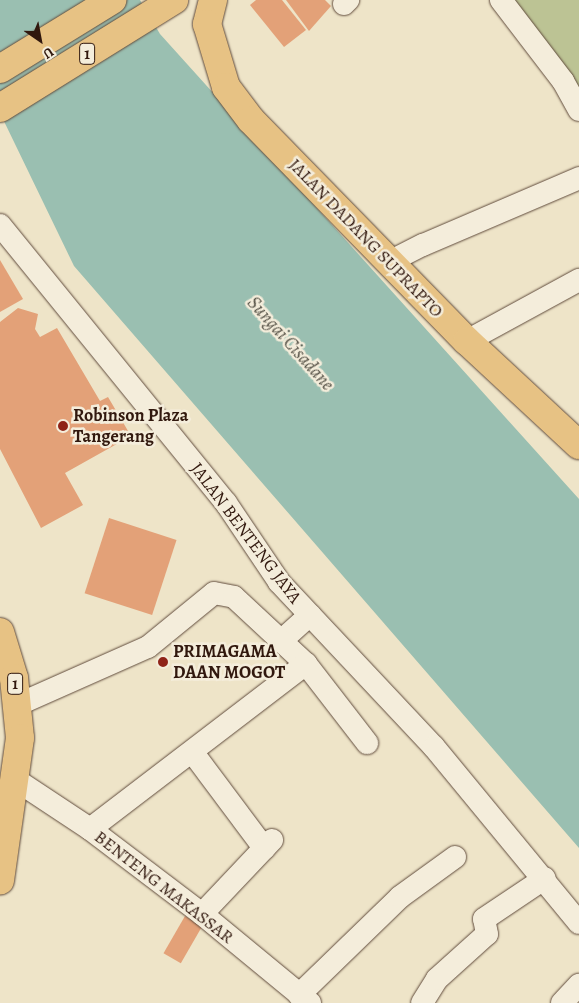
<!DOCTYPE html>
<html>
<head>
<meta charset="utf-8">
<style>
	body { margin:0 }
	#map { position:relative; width:579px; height:1003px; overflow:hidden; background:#eee4c8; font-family:Alegreya,serif }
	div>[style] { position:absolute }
	.green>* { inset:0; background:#bcc394 }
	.water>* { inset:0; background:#9abfb1 }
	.building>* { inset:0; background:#e3a178; transform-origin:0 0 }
	.roads { filter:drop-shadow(0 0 1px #604b3c) drop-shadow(0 0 1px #604b3c) }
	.minor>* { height:22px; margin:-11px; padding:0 11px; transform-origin:11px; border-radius:11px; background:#f4eddb }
	.major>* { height:28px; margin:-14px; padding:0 14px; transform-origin:14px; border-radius:14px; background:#e7c284 }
	.highway>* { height:28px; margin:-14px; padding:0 14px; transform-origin:14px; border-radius:14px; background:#e7c284 }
	.dots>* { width:14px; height:14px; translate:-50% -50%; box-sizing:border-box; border:2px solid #f4eddb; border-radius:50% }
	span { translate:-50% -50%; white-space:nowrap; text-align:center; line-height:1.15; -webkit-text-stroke:5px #f4eddb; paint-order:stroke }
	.shield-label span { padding:1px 4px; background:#f4eddb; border:1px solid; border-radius:4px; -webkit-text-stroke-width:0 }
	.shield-label { font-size:16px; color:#31180e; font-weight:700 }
	.street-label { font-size:18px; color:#31180e }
	.poi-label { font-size:18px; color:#31180e; font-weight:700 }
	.left { translate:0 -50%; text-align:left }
	.water-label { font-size:19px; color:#565247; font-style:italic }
	.north { position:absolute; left:15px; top:15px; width:50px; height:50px; -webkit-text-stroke:4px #f4eddb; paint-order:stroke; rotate:147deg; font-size:14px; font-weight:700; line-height:20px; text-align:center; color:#31180e }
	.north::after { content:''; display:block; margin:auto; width:18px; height:22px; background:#31180e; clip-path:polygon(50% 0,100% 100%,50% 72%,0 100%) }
</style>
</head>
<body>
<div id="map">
	<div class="green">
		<i style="clip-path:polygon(512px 0,579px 0,579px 95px)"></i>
	</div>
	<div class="water">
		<i style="clip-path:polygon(0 0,140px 0,160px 34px,579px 499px,579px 848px,74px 266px,0 113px)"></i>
	</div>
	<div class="building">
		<i style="clip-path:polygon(256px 0,282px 0,306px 30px,284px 47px,250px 5px)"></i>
		<i style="clip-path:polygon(286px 0,325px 0,331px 6px,309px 31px)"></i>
		<i style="clip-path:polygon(0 260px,23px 299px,0 312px)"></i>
		<i style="clip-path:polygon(18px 308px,38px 314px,35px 329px,40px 337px,57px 328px,100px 401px,108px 397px,131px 436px,65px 473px,83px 505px,41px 528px,0 449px,0 322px)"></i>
		<i style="left:109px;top:518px;width:71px;height:79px;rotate:18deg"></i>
		<i style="left:185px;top:916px;width:20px;height:43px;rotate:30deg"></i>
	</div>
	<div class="roads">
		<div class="minor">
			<i style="left:501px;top:0;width:102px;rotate:52.6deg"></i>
			<i style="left:563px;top:81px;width:33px;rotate:61deg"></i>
			<i style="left:344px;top:4px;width:6px;rotate:-45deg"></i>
			<i style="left:0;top:225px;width:358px;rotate:50.9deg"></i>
			<i style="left:226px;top:503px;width:95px;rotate:56.1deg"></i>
			<i style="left:279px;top:582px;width:226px;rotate:46.8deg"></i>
			<i style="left:434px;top:747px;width:228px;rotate:50.5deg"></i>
			<i style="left:389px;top:262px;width:38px;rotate:-27deg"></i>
			<i style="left:423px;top:245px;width:170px;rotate:-23.2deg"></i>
			<i style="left:467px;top:341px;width:128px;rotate:-28.6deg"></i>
			<i style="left:281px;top:641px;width:39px;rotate:-42deg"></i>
			<i style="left:17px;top:705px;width:143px;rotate:-23.9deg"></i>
			<i style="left:148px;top:647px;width:85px;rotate:-39.3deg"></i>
			<i style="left:214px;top:593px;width:20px;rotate:11deg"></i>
			<i style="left:234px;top:597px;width:98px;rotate:42.9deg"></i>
			<i style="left:306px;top:664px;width:100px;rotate:52.3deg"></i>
			<i style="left:193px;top:753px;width:119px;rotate:53.2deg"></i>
			<i style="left:13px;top:778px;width:92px;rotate:33.5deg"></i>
			<i style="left:90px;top:829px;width:141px;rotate:37.2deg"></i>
			<i style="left:202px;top:914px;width:140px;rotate:39.5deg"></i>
			<i style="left:90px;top:829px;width:272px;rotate:-37.4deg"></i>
			<i style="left:202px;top:914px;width:102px;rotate:-46.6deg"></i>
			<i style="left:299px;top:995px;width:141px;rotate:-44.1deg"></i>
			<i style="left:400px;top:897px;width:68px;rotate:-36deg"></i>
			<i style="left:422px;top:1003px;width:28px;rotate:-58deg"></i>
			<i style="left:437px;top:979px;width:67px;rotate:-42deg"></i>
			<i style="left:487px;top:934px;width:15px;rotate:-101deg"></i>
			<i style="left:484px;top:919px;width:73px;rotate:-33.9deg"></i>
			<i style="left:562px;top:1003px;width:25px;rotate:-47deg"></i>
		</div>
		<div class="major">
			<i style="left:213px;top:0;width:25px;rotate:104deg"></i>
			<i style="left:207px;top:24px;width:66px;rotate:73.2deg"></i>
			<i style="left:226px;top:87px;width:41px;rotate:52.9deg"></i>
			<i style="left:251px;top:120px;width:309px;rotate:45.7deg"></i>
			<i style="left:467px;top:341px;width:153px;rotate:42.9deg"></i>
		</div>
		<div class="highway">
			<i style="left:0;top:69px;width:132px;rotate:-31.6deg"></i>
			<i style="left:0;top:108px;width:205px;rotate:-31.8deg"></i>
			<i style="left:0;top:632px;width:48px;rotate:73.1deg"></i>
			<i style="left:14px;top:678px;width:60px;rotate:84.3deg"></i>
			<i style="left:20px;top:738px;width:144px;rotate:98deg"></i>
		</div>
	</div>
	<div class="dots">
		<i style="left:63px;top:426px;background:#8f2418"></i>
		<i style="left:163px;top:662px;background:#8f2418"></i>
	</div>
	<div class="shield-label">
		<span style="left:87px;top:54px">1</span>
		<span style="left:15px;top:684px">1</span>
	</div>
	<div class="street-label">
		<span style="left:366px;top:238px;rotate:46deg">JALAN DADANG SUPRAPTO</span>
		<span style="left:246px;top:533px;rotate:53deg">JALAN BENTENG JAYA</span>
		<span style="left:164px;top:887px;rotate:38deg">BENTENG MAKASSAR</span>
	</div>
	<div class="poi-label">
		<span class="left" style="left:73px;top:426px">Robinson Plaza<br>Tangerang</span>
		<span class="left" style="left:173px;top:662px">PRIMAGAMA<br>DAAN MOGOT</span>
	</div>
	<div class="water-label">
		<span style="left:290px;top:344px;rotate:48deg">Sungai Cisadane</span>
	</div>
	<div class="north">U</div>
</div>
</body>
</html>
